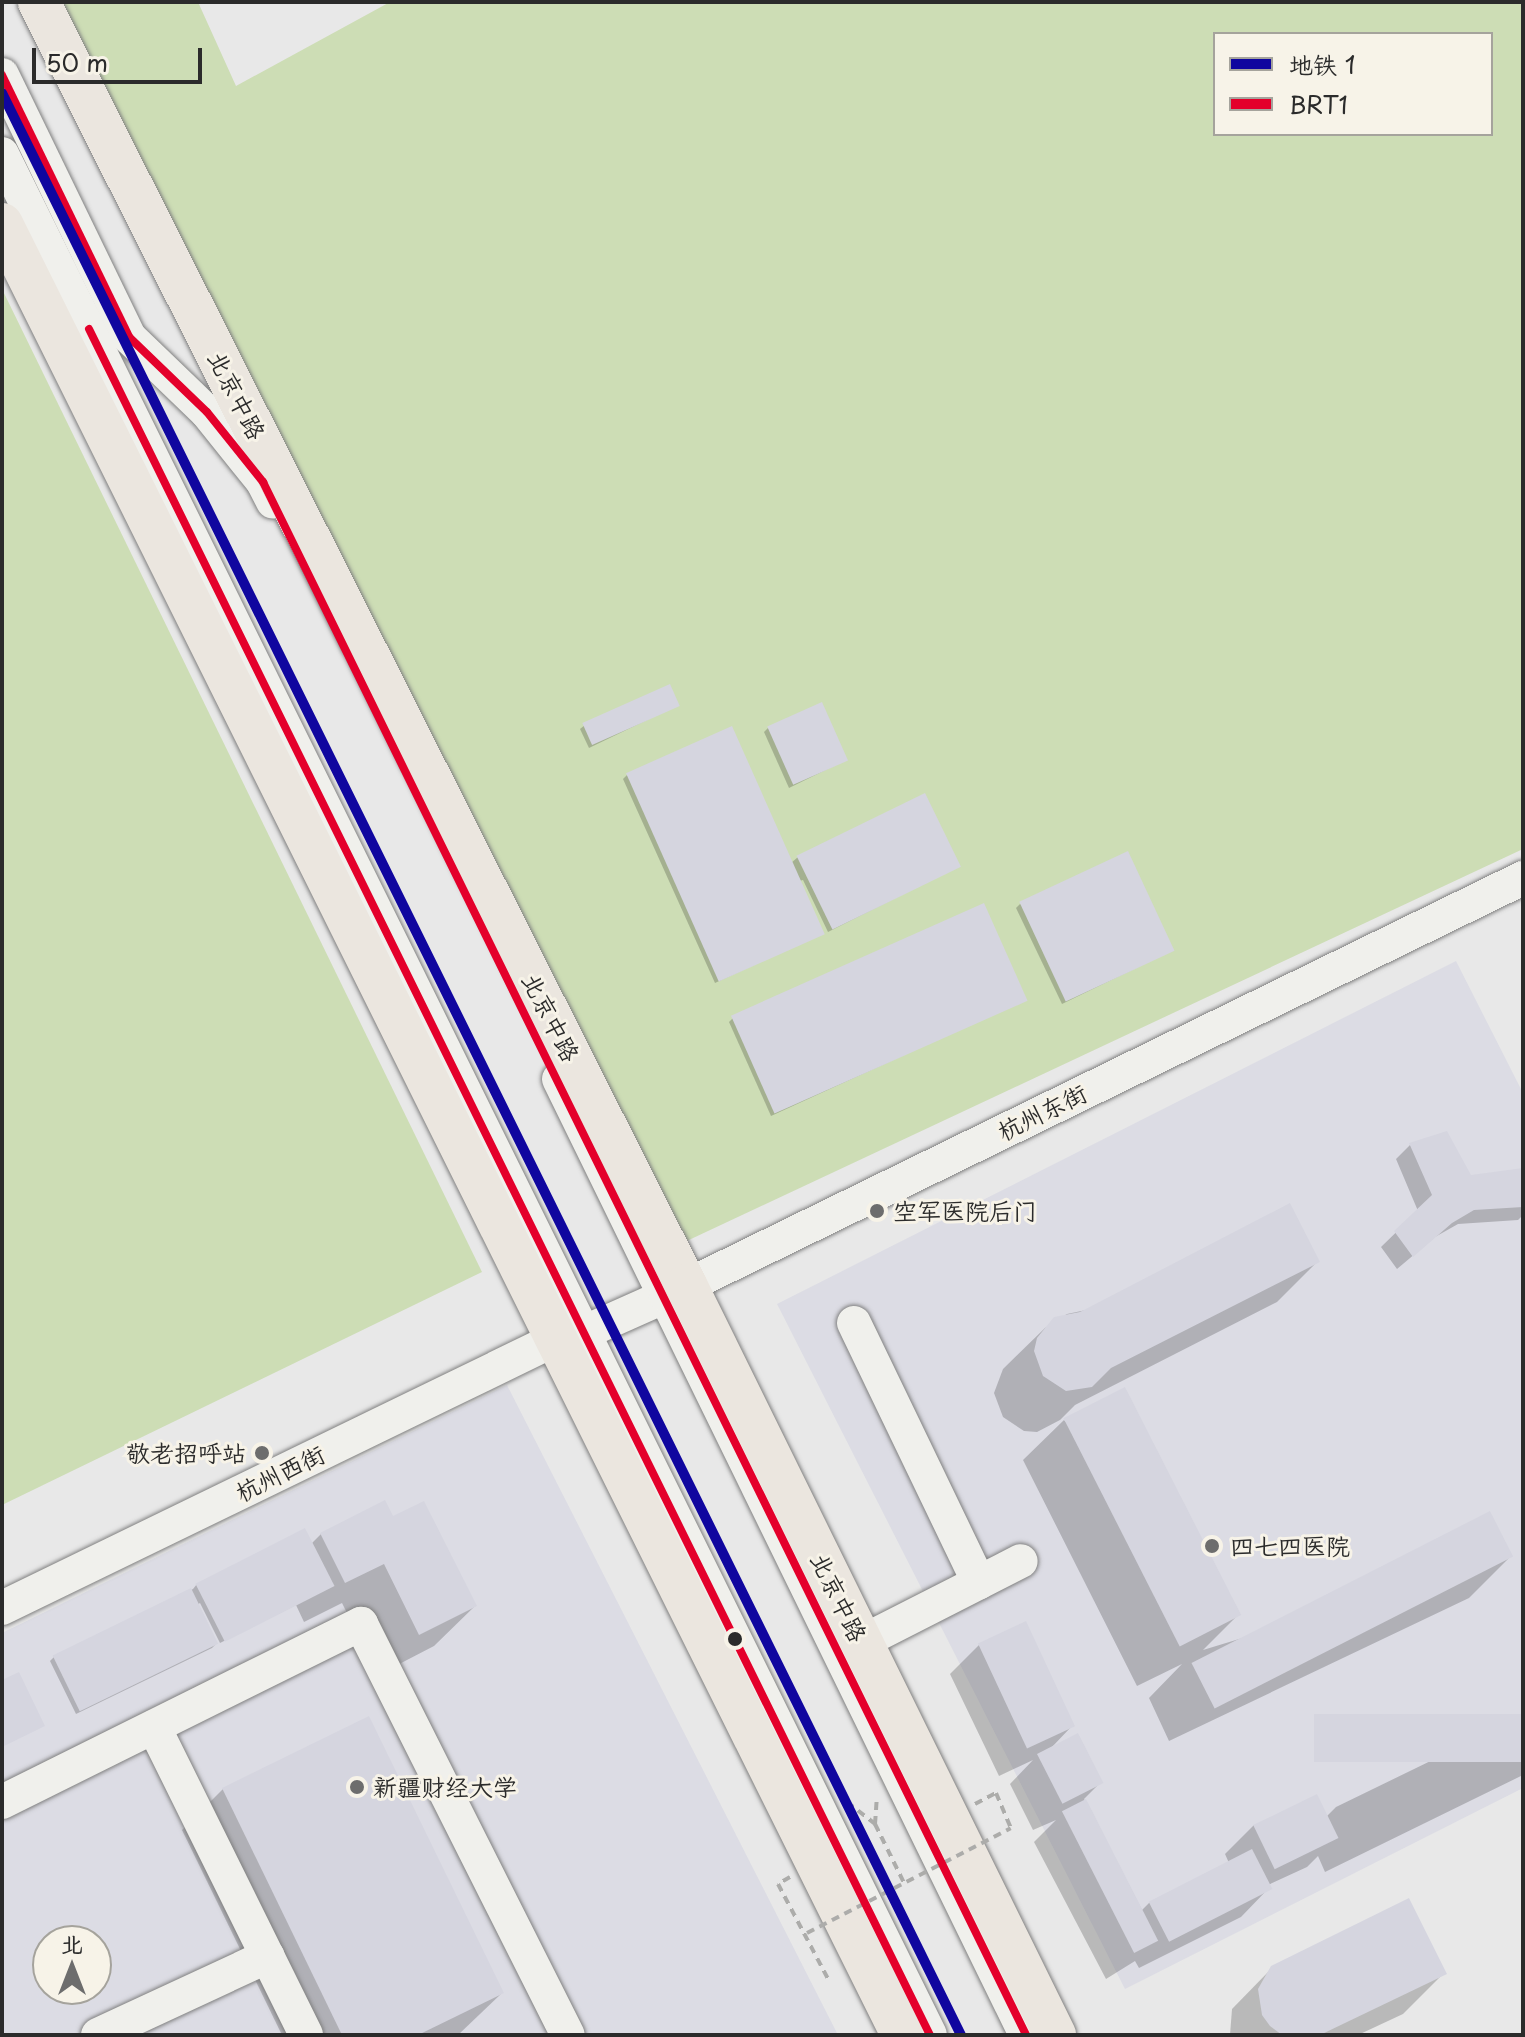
<!DOCTYPE html>
<html>
<head>
<meta charset="utf-8">
<style>
	body { margin:0 }
	#map { position:relative; width:1525px; height:2037px; overflow:hidden; background:#e8e8e8; font-family:"Playpen Sans","LXGW WenKai TC",sans-serif }
	div>[style] { position:absolute }
	.built>* { inset:0; background:#dcdce4 }
	.green>* { inset:0; background:#cdddb5 }
	.shadow>* { inset:0; background:#0003 }
	.building>* { inset:0; background:#d5d5df; transform-origin:0 0 }
	.path>* { height:4px; margin-top:-2px; transform-origin:0; background:repeating-linear-gradient(90deg,#acacaa 0 8px,transparent 0 14px) }
	.roads { filter:drop-shadow(0 0 2px #808080) drop-shadow(0 0 2px #808080) }
	.minor>* { height:34px; margin:-17px; padding:0 17px; transform-origin:17px; border-radius:17px; background:#f0f0ec }
	.major>* { height:42px; margin:-21px; padding:0 21px; transform-origin:21px; border-radius:21px; background:#ebe6df }
	.path-bridge>* { height:4px; margin-top:-2px; transform-origin:0; background:repeating-linear-gradient(90deg,#acacaa 0 8px,transparent 0 14px) }
	.bus-1>* { height:8px; margin:-4px; padding:0 4px; transform-origin:4px; border-radius:4px; background:#e4002b }
	.metro-1>* { height:10px; margin:-5px; padding:0 5px; transform-origin:5px; border-radius:5px; background:#10069f }
	.dots>* { width:22px; height:22px; translate:-50% -50%; box-sizing:border-box; border:4px solid #f7f3e8; border-radius:50% }
	span { translate:-50% -50%; white-space:nowrap; text-align:center; line-height:1.15; -webkit-text-stroke:6px #f7f3e8; paint-order:stroke }
	.street-label { font-size:24px; color:#2b2b2b }
	.poi-label { font-size:24px; color:#2b2b2b }
	.left { translate:0 -50%; text-align:left }
	.right { translate:-100% -50%; text-align:right }
	.frame { position:absolute; inset:0; border:4px solid #2b2b2b; pointer-events:none }
	.legend { position:absolute; left:1213px; top:32px; width:280px; height:104px; box-sizing:border-box; background:#f7f3e8; border:2px solid #a5a39c; margin:0; padding:10px 14px; list-style:none; font-size:24px; color:#2b2b2b }
	.legend li { display:flex; align-items:center; gap:16px; height:40px }
	.legend b { width:40px; border:2px solid #a5a39c }
	.north { position:absolute; left:32px; top:1925px; width:80px; height:80px; box-sizing:border-box; background:#f7f3e8; border:2px solid #a5a39c; border-radius:50%; rotate:0deg; font-size:22px; font-weight:700; line-height:32px; text-align:center; color:#2b2b2b }
	.north::after { content:''; display:block; margin:auto; width:28px; height:36px; background:#6d6d6d; clip-path:polygon(50% 0,100% 100%,50% 72%,0 100%) }
	.scale { position:absolute; left:32px; top:48px; width:170px; height:36px; box-sizing:border-box; border:4px solid #2b2b2b; border-top:0; padding-left:10px; font-size:24px; line-height:28px; white-space:nowrap; color:#2b2b2b; -webkit-text-stroke:6px #f7f3e8; paint-order:stroke }
</style>
</head>
<body>
<div id="map">
	<div class="built">
		<i style="clip-path:polygon(1456px 961px,1523px 1093px,1523px 1788px,1125px 1989px,777px 1304px)"></i>
		<i style="clip-path:polygon(evenodd,507px 1385px,838px 2035px,2px 2035px,2px 1633px,507px 1385px,48px 1941px,96px 1941px,96px 1989px,48px 1989px,48px 1941px)"></i>
	</div>
	<div class="green">
		<i style="clip-path:polygon(evenodd,62px 2px,198px 2px,236px 86px,390px 2px,1523px 2px,1523px 849px,659px 1254px,62px 2px,1215px 34px,1491px 34px,1491px 134px,1215px 134px,1215px 34px)"></i>
		<i style="clip-path:polygon(2px 289px,482px 1272px,2px 1505px)"></i>
	</div>
	<div class="shadow">
		<i style="clip-path:polygon(678px 705px,589px 748px,580px 729px,585px 725px)"></i>
		<i style="clip-path:polygon(768px 728px,846px 760px,789px 788px,764px 732px)"></i>
		<i style="clip-path:polygon(627px 775px,791px 863px,798px 857px,959px 866px,828px 932px,803px 880px,799px 881px,823px 933px,715px 983px,623px 779px)"></i>
		<i style="clip-path:polygon(1020px 904px,1173px 950px,1062px 1004px,1016px 908px)"></i>
		<i style="clip-path:polygon(1026px 999px,771px 1116px,729px 1022px,733px 1018px)"></i>
		<i style="clip-path:polygon(1410px 1145px,1470px 1178px,1523px 1170px,1523px 1215px,1518px 1220px,1458px 1224px,1435px 1237px,1397px 1269px,1381px 1247px,1418px 1211px,1396px 1159px)"></i>
		<i style="clip-path:polygon(1318px 1261px,1277px 1302px,1075px 1405px,1060px 1420px,1037px 1432px,1024px 1431px,1003px 1417px,994px 1393px,1003px 1369px,1045px 1328px,1067px 1314px)"></i>
		<i style="clip-path:polygon(1064px 1420px,1237px 1616px,1203px 1650px,1510px 1557px,1469px 1598px,1169px 1741px,1149px 1698px,1182px 1664px,1137px 1686px,1023px 1460px)"></i>
		<i style="clip-path:polygon(392px 1519px,475px 1606px,434px 1646px,378px 1675px,342px 1603px,304px 1622px,296px 1605px,220px 1643px,200px 1603px,197px 1605px,216px 1644px,212px 1648px,76px 1714px,50px 1661px,54px 1657px,193px 1589px,197px 1584px,311px 1544px,321px 1534px)"></i>
		<i style="clip-path:polygon(979px 1645px,1073px 1725px,1051px 1748px,1100px 1783px,1084px 1799px,1142px 1910px,1149px 1903px,1229px 1863px,1225px 1854px,1254px 1825px,1326px 1817px,1336px 1807px,1523px 1716px,1523px 1775px,1325px 1872px,1318px 1856px,1307px 1867px,1268px 1885px,1269px 1888px,1241px 1917px,1139px 1968px,1135px 1961px,1106px 1979px,1034px 1842px,1056px 1820px,1033px 1830px,1010px 1784px,1033px 1760px,999px 1776px,950px 1674px)"></i>
		<i style="clip-path:polygon(223px 1789px,502px 1993px,458px 2035px,282px 2035px,182px 1830px)"></i>
		<i style="clip-path:polygon(1272px 1968px,1444px 1973px,1403px 2014px,1358px 2035px,1230px 2035px,1232px 2009px)"></i>
	</div>
	<div class="building">
		<i style="left:670px;top:684px;width:24px;height:96px;rotate:66deg"></i>
		<i style="left:822px;top:702px;width:64px;height:60px;rotate:66deg"></i>
		<i style="left:732px;top:726px;width:228px;height:116px;rotate:66deg"></i>
		<i style="left:925px;top:793px;width:82px;height:143px;rotate:64deg"></i>
		<i style="left:1128px;top:851px;width:110px;height:120px;rotate:65deg"></i>
		<i style="left:984px;top:903px;width:107px;height:277px;rotate:66deg"></i>
		<i style="clip-path:polygon(1447px 1131px,1471px 1175px,1523px 1168px,1523px 1207px,1474px 1210px,1452px 1223px,1413px 1257px,1394px 1231px,1432px 1195px,1409px 1143px)"></i>
		<i style="clip-path:polygon(1290px 1203px,1320px 1262px,1111px 1368px,1092px 1387px,1066px 1391px,1043px 1376px,1034px 1351px,1037px 1338px,1054px 1317px,1080px 1312px)"></i>
		<i style="left:1125px;top:1387px;width:256px;height:69px;rotate:63deg"></i>
		<i style="clip-path:polygon(385px 1500px,393px 1516px,424px 1501px,477px 1606px,419px 1635px,384px 1564px,345px 1583px,320px 1533px)"></i>
		<i style="left:1490px;top:1511px;width:51px;height:335px;rotate:63deg"></i>
		<i style="left:305px;top:1528px;width:65px;height:123px;rotate:63deg"></i>
		<i style="left:191px;top:1588px;width:62px;height:154px;rotate:64deg"></i>
		<i style="left:1026px;top:1621px;width:116px;height:53px;rotate:65deg"></i>
		<i style="clip-path:polygon(19px 1672px,45px 1726px,2px 1747px,2px 1680px)"></i>
		<i style="left:1523px;top:1714px;width:48px;height:209px;rotate:90deg"></i>
		<i style="clip-path:polygon(369px 1716px,504px 1993px,418px 2035px,342px 2035px,222px 1788px)"></i>
		<i style="left:1078px;top:1733px;width:56px;height:46px;rotate:63deg"></i>
		<i style="left:1317px;top:1794px;width:49px;height:71px;rotate:64deg"></i>
		<i style="left:1086px;top:1799px;width:159px;height:27px;rotate:63deg"></i>
		<i style="left:1252px;top:1849px;width:45px;height:116px;rotate:63deg"></i>
		<i style="clip-path:polygon(1409px 1898px,1447px 1974px,1320px 2035px,1282px 2035px,1270px 2026px,1262px 2015px,1258px 1989px,1271px 1966px)"></i>
	</div>
	<div class="path">
		<i style="left:847px;top:1802px;width:36px;rotate:38deg"></i>
		<i style="left:875px;top:1824px;width:28px;rotate:-86deg"></i>
		<i style="left:975px;top:1804px;width:24px;rotate:-28deg"></i>
		<i style="left:996px;top:1793px;width:38px;rotate:67deg"></i>
		<i style="left:875px;top:1824px;width:66px;rotate:63.8deg"></i>
		<i style="left:790px;top:1877px;width:14px;rotate:150deg"></i>
		<i style="left:778px;top:1884px;width:107px;rotate:62.2deg"></i>
	</div>
	<div class="roads">
		<div class="minor">
			<i style="left:2px;top:75px;width:291px;rotate:64.1deg"></i>
			<i style="left:129px;top:337px;width:108px;rotate:43.9deg"></i>
			<i style="left:207px;top:412px;width:90px;rotate:51.3deg"></i>
			<i style="left:263px;top:482px;width:22px;rotate:63deg"></i>
			<i style="left:2px;top:154px;width:2097px;rotate:63.74deg"></i>
			<i style="left:559px;top:1079px;width:1064px;rotate:63.96deg"></i>
			<i style="left:854px;top:1323px;width:288px;rotate:64.3deg"></i>
			<i style="left:2px;top:1608px;width:618px;rotate:-25.9deg"></i>
			<i style="left:558px;top:1338px;width:28px;rotate:-13deg"></i>
			<i style="left:585px;top:1332px;width:89px;rotate:-24deg"></i>
			<i style="left:666px;top:1296px;width:954px;rotate:-26deg"></i>
			<i style="left:862px;top:1642px;width:178px;rotate:-27deg"></i>
			<i style="left:154px;top:1727px;width:343px;rotate:63.7deg"></i>
			<i style="left:2px;top:1802px;width:401px;rotate:-26.4deg"></i>
			<i style="left:361px;top:1624px;width:460px;rotate:63.3deg"></i>
			<i style="left:98px;top:2035px;width:187px;rotate:-24.9deg"></i>
		</div>
		<div class="major">
			<i style="left:39px;top:2px;width:1437px;rotate:63.24deg"></i>
			<i style="left:686px;top:1285px;width:836px;rotate:63.8deg"></i>
			<i style="left:2px;top:224px;width:2022px;rotate:63.57deg"></i>
		</div>
	</div>
	<div class="path-bridge">
		<i style="left:807px;top:1933px;width:229px;rotate:-27.2deg"></i>
	</div>
	<div class="bus-1">
		<i style="left:2px;top:75px;width:291px;rotate:64.1deg"></i>
		<i style="left:129px;top:337px;width:108px;rotate:43.9deg"></i>
		<i style="left:207px;top:412px;width:90px;rotate:51.3deg"></i>
		<i style="left:263px;top:482px;width:1730px;rotate:63.83deg"></i>
		<i style="left:89px;top:329px;width:1902px;rotate:63.76deg"></i>
	</div>
	<div class="metro-1">
		<i style="left:2px;top:93px;width:2166px;rotate:63.72deg"></i>
	</div>
	<div class="dots">
		<i style="left:877px;top:1211px;background:#6d6d6d"></i>
		<i style="left:262px;top:1453px;background:#6d6d6d"></i>
		<i style="left:1212px;top:1546px;background:#6d6d6d"></i>
		<i style="left:735px;top:1639px;background:#2b2b2b"></i>
		<i style="left:357px;top:1787px;background:#6d6d6d"></i>
	</div>
	<div class="street-label">
		<span style="left:237px;top:395px;rotate:63deg">北京中路</span>
		<span style="left:551px;top:1017px;rotate:63deg">北京中路</span>
		<span style="left:1042px;top:1112px;rotate:-26deg">杭州东街</span>
		<span style="left:280px;top:1473px;rotate:-26deg">杭州西街</span>
		<span style="left:839px;top:1597px;rotate:64deg">北京中路</span>
	</div>
	<div class="poi-label">
		<span class="left" style="left:893px;top:1211px">空军医院后门</span>
		<span class="right" style="left:246px;top:1453px">敬老招呼站</span>
		<span class="left" style="left:1230px;top:1546px">四七四医院</span>
		<span class="left" style="left:373px;top:1787px">新疆财经大学</span>
	</div>
	<div class="frame"></div>
	<ul class="legend">
	<li><b style="height:10px;background:#10069f"></b>地铁 1</li>
	<li><b style="height:10px;background:#e4002b"></b>BRT1</li>
	</ul>
	<div class="north">北</div>
	<div class="scale">50 m</div>
</div>
</body>
</html>
